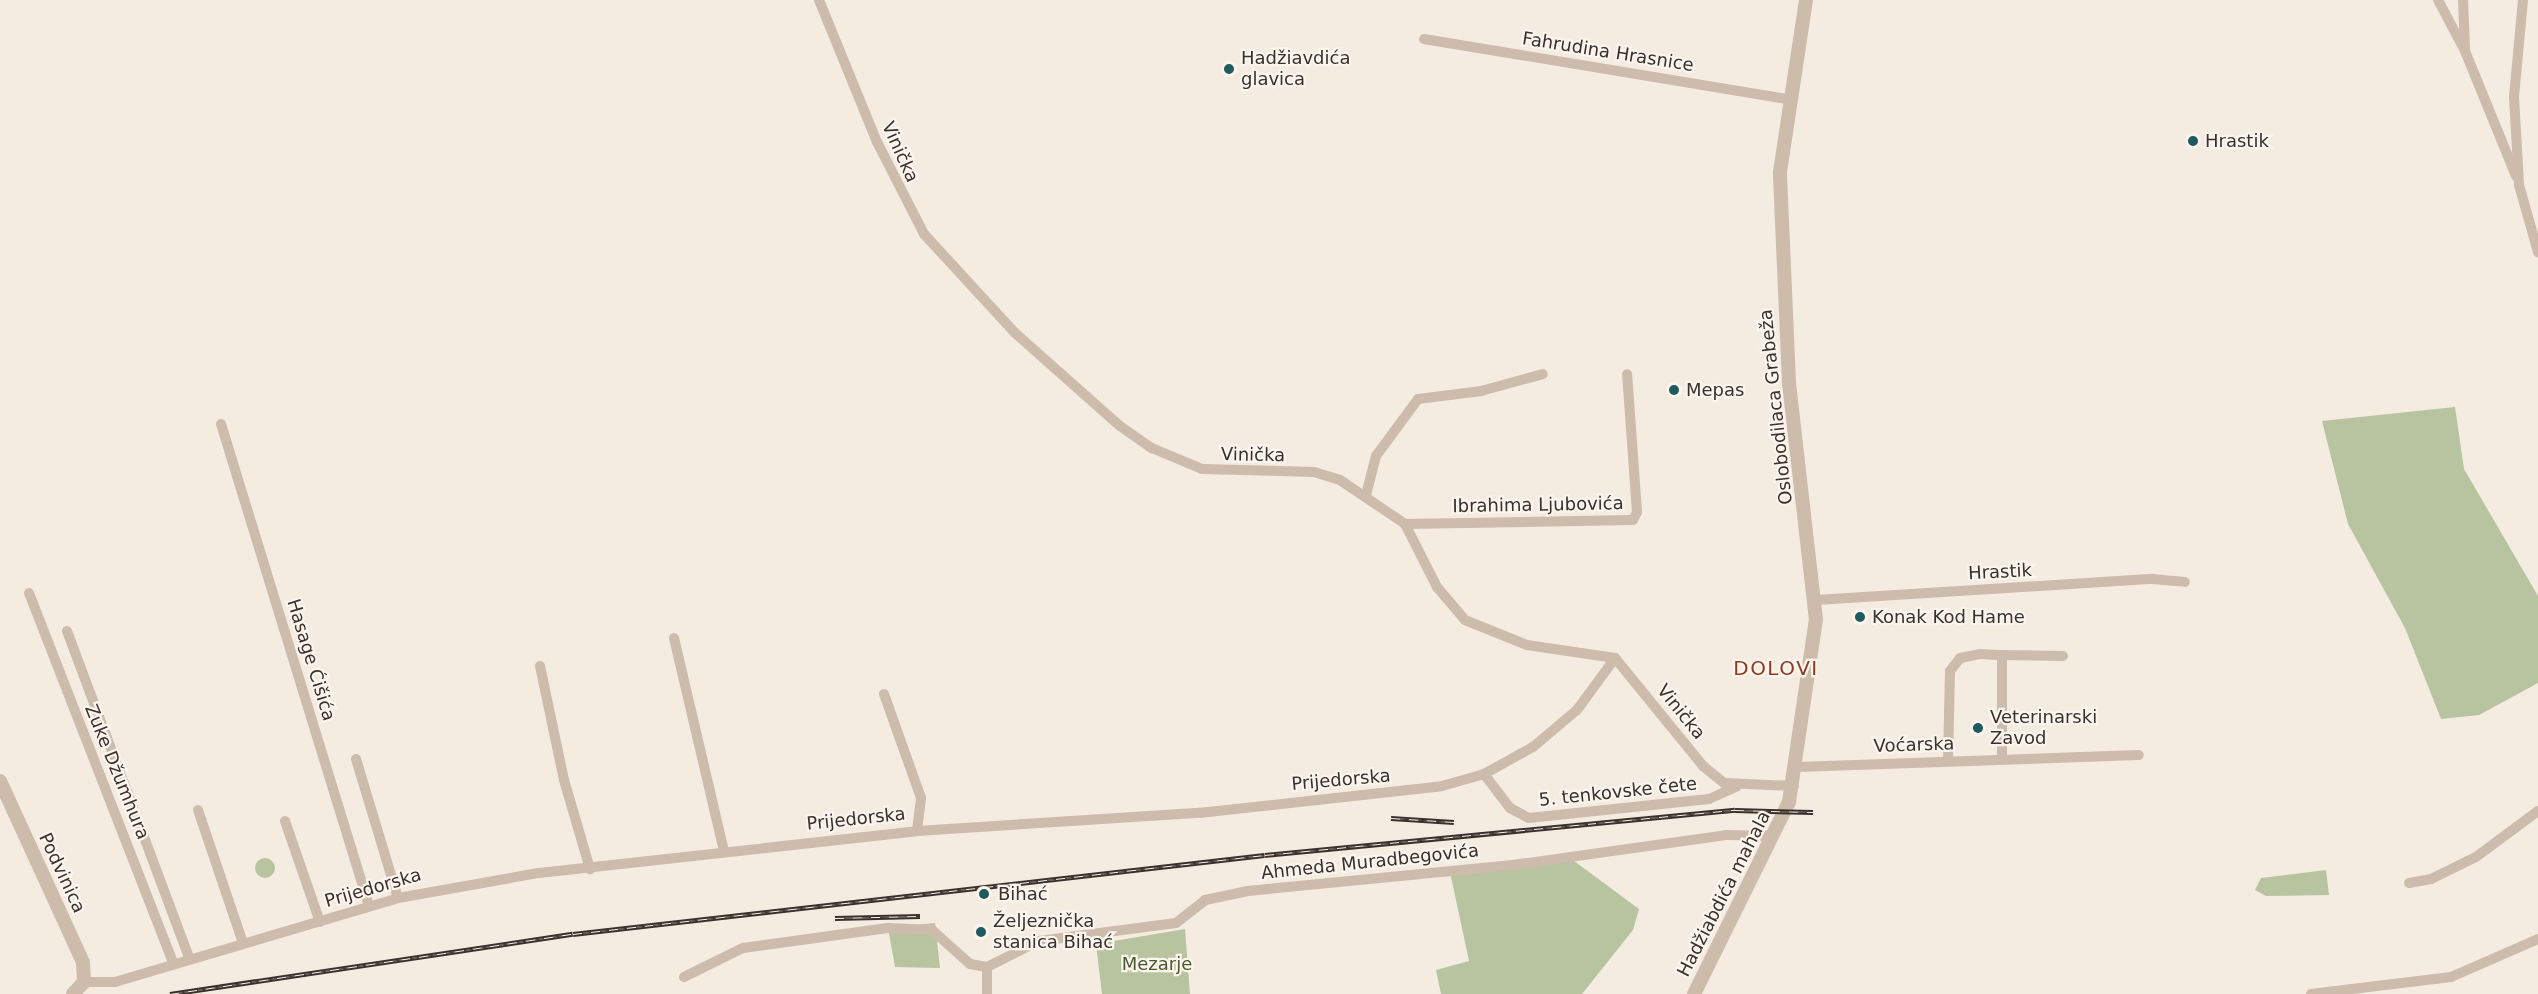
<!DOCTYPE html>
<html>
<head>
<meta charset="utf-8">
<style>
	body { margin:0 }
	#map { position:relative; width:2538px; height:994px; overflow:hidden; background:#f4ebe1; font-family:"DejaVu Sans",sans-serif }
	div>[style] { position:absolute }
	.green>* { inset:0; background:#b8c4a0 }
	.round { border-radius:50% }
	.minor>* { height:10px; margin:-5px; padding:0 5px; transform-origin:5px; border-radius:5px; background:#cdbbac }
	.tertiary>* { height:14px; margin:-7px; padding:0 7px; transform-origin:7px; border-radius:7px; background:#cdbbac }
	.rail>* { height:5px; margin-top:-2.5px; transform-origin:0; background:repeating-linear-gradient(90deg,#fbf5ee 0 9px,#3b302b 0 18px); box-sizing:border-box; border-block:2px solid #3b302b }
	.dots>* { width:16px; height:16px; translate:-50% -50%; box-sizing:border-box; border:3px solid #fbf5ee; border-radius:50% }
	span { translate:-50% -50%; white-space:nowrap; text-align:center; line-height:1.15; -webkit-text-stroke:4.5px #fbf5ee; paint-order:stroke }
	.street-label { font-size:18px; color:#3b302b }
	.poi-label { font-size:18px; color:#3b302b }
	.left { translate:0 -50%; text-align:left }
	.park-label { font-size:18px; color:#4a5a2e }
	.neighbourhood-label { font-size:20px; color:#8c3b22; letter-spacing:1.5px }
</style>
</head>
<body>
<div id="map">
	<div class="green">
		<i style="clip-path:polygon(2455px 407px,2464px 469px,2538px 596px,2538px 683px,2479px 715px,2441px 719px,2405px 628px,2348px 524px,2322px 421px)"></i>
		<i class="round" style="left:255px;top:858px;width:20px;height:20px"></i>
		<i style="clip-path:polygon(1570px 858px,1639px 909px,1633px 930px,1582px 994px,1441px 994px,1436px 970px,1469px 961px,1450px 872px)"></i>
		<i style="clip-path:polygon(2326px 870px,2329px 895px,2266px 896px,2255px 890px,2261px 878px)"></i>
		<i style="clip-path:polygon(935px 923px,940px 968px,895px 967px,888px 928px)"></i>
		<i style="clip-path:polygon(1185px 929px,1190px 994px,1102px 994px,1096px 944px)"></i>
	</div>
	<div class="minor">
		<i style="left:819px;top:0;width:153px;rotate:67.8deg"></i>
		<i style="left:877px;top:142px;width:103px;rotate:62.9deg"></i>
		<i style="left:924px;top:234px;width:133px;rotate:47.4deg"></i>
		<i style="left:1014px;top:332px;width:142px;rotate:41.6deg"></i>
		<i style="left:1120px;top:426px;width:39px;rotate:35deg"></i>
		<i style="left:1152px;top:448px;width:54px;rotate:22.8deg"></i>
		<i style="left:1202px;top:469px;width:112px;rotate:1.5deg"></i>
		<i style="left:1314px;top:472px;width:27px;rotate:17deg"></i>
		<i style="left:1340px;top:480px;width:78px;rotate:34.1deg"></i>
		<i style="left:1405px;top:524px;width:71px;rotate:63.1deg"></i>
		<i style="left:1437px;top:587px;width:43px;rotate:49.7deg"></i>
		<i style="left:1465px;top:620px;width:67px;rotate:22deg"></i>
		<i style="left:1527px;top:645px;width:89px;rotate:8.4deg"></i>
		<i style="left:1615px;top:658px;width:139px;rotate:50.8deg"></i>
		<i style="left:1703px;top:766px;width:27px;rotate:39deg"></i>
		<i style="left:1724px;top:783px;width:70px;rotate:2.5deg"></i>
		<i style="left:2438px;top:0;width:58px;rotate:62.1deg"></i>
		<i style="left:2465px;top:51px;width:135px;rotate:67.8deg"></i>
		<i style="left:2463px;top:0;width:47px;rotate:87.6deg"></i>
		<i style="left:2523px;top:0;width:97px;rotate:95.3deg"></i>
		<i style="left:2514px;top:97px;width:88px;rotate:86.7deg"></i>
		<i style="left:2519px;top:185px;width:70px;rotate:74.2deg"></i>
		<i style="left:1424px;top:39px;width:369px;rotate:9.4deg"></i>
		<i style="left:221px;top:424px;width:504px;rotate:72.93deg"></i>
		<i style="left:1366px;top:495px;width:40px;rotate:-75.6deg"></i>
		<i style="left:1376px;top:456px;width:71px;rotate:-53.6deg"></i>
		<i style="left:1418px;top:399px;width:64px;rotate:-7.2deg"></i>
		<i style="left:1481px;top:391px;width:64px;rotate:-15.3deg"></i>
		<i style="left:1405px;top:524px;width:228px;rotate:-1deg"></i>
		<i style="left:1633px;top:520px;width:9px;rotate:-63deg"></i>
		<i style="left:1637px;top:512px;width:138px;rotate:-94.1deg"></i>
		<i style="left:29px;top:593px;width:397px;rotate:68.7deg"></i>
		<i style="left:1816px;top:600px;width:337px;rotate:-3.6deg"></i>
		<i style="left:2152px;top:579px;width:33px;rotate:5deg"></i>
		<i style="left:67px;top:631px;width:349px;rotate:69.5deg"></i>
		<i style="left:674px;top:638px;width:220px;rotate:76.8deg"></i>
		<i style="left:2002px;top:655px;width:61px;rotate:0.9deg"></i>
		<i style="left:540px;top:666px;width:116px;rotate:78.1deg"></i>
		<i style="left:564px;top:780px;width:93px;rotate:73.7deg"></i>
		<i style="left:884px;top:694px;width:110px;rotate:70.4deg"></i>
		<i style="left:921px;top:798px;width:33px;rotate:97deg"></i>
		<i style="left:356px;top:759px;width:145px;rotate:73.2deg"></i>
		<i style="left:1948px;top:760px;width:89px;rotate:-88.7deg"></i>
		<i style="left:1950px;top:671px;width:16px;rotate:-52deg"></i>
		<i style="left:1960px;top:658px;width:20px;rotate:-11deg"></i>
		<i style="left:1980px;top:654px;width:22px;rotate:3deg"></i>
		<i style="left:2002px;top:655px;width:103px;rotate:90deg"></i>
		<i style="left:1798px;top:767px;width:341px;rotate:-2deg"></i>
		<i style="left:1484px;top:774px;width:43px;rotate:52.6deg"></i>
		<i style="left:1510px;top:808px;width:21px;rotate:28deg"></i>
		<i style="left:1529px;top:818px;width:181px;rotate:-6deg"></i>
		<i style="left:1709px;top:799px;width:30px;rotate:-24deg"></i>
		<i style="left:198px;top:810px;width:140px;rotate:71.3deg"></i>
		<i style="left:285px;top:821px;width:107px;rotate:70.9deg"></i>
		<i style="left:2409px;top:883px;width:22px;rotate:-10deg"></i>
		<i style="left:2431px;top:879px;width:50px;rotate:-26.1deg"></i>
		<i style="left:2476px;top:857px;width:77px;rotate:-36.6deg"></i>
		<i style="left:987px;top:967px;width:58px;rotate:-26.6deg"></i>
		<i style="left:1039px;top:941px;width:138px;rotate:-7.5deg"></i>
		<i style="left:1176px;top:923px;width:37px;rotate:-38deg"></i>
		<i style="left:1205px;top:900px;width:44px;rotate:-11.8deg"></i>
		<i style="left:1248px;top:891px;width:266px;rotate:-5.6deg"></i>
		<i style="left:1513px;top:865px;width:215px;rotate:-8deg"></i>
		<i style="left:1726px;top:835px;width:46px;rotate:1.2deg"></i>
		<i style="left:987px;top:967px;width:27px;rotate:90deg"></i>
		<i style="left:684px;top:977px;width:66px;rotate:-26.2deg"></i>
		<i style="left:743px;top:948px;width:146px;rotate:-7.9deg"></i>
		<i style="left:888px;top:928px;width:44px;rotate:2.6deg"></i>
		<i style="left:932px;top:930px;width:51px;rotate:41.8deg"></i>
		<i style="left:970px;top:964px;width:17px;rotate:10deg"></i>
		<i style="left:84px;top:982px;width:31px"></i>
		<i style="left:115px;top:982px;width:295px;rotate:-16.5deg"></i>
		<i style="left:398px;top:898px;width:143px;rotate:-10.1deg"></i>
		<i style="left:539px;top:873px;width:380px;rotate:-6.3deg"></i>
		<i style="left:917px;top:831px;width:283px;rotate:-3.7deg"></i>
		<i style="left:1199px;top:813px;width:244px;rotate:-6.3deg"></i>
		<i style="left:1442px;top:786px;width:44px;rotate:-15.9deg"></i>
		<i style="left:1484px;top:774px;width:56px;rotate:-28.9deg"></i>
		<i style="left:1533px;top:747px;width:57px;rotate:-40.1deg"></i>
		<i style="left:1577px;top:710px;width:64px;rotate:-53.8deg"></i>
		<i style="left:2311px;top:994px;width:141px;rotate:-6.9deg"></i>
		<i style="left:2451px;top:977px;width:95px;rotate:-23.6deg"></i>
	</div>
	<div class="tertiary">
		<i style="left:0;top:781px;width:199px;rotate:65.4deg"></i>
		<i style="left:83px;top:962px;width:20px;rotate:87deg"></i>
		<i style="left:84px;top:982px;width:16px;rotate:133deg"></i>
		<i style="left:1694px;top:994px;width:214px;rotate:-63.7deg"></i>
		<i style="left:1789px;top:802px;width:184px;rotate:-81.6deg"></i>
		<i style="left:1816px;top:620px;width:240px;rotate:-96.5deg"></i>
		<i style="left:1789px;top:382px;width:210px;rotate:-92.5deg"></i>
		<i style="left:1780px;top:172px;width:174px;rotate:-81.4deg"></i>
	</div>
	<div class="rail">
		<i style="left:1391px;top:818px;width:63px;rotate:3.6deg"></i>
		<i style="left:835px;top:918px;width:85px;rotate:-1.3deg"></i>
		<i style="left:170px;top:994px;width:407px;rotate:-8.5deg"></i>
		<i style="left:573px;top:934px;width:696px;rotate:-6.51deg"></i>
		<i style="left:1265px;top:855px;width:472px;rotate:-5.5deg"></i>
		<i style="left:1735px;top:810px;width:78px;rotate:1.5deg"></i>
	</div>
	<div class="dots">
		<i style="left:1229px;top:69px;background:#1f5a5e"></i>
		<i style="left:2193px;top:141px;background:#1f5a5e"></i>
		<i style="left:1674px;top:390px;background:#1f5a5e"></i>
		<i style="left:1860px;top:617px;background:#1f5a5e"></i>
		<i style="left:1978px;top:728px;background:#1f5a5e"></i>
		<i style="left:984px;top:894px;background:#1f5a5e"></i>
		<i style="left:981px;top:932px;background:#1f5a5e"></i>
	</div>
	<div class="street-label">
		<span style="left:1608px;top:52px;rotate:9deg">Fahrudina Hrasnice</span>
		<span style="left:900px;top:152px;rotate:66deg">Vinička</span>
		<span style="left:1776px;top:407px;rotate:-96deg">Oslobodilaca Grabeža</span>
		<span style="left:1253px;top:455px;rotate:1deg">Vinička</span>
		<span style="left:1538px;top:505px;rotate:-1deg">Ibrahima Ljubovića</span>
		<span style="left:2000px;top:572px;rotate:-3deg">Hrastik</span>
		<span style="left:311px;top:660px;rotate:73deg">Hasage Ćišića</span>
		<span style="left:1681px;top:712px;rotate:51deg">Vinička</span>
		<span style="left:1914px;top:745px;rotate:-2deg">Voćarska</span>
		<span style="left:117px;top:772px;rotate:68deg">Zuke Džumhura</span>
		<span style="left:1341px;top:780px;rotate:-5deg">Prijedorska</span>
		<span style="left:1618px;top:792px;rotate:-6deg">5. tenkovske čete</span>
		<span style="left:856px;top:819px;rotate:-6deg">Prijedorska</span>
		<span style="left:1370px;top:862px;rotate:-6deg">Ahmeda Muradbegovića</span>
		<span style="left:62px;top:873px;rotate:65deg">Podvinica</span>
		<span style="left:373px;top:888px;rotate:-16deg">Prijedorska</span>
		<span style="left:1724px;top:894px;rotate:-63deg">Hadžiabdića mahala</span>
	</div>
	<div class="poi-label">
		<span class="left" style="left:1241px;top:69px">Hadžiavdića<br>glavica</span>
		<span class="left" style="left:2205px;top:141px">Hrastik</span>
		<span class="left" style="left:1686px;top:390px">Mepas</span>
		<span class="left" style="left:1872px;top:617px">Konak Kod Hame</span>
		<span class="left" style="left:1990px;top:728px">Veterinarski<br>Zavod</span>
		<span class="left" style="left:998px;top:894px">Bihać</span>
		<span class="left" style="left:993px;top:932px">Željeznička<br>stanica Bihać</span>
	</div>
	<div class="park-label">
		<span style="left:1157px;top:964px">Mezarje</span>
	</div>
	<div class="neighbourhood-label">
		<span style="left:1776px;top:668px">DOLOVI</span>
	</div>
</div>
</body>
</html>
